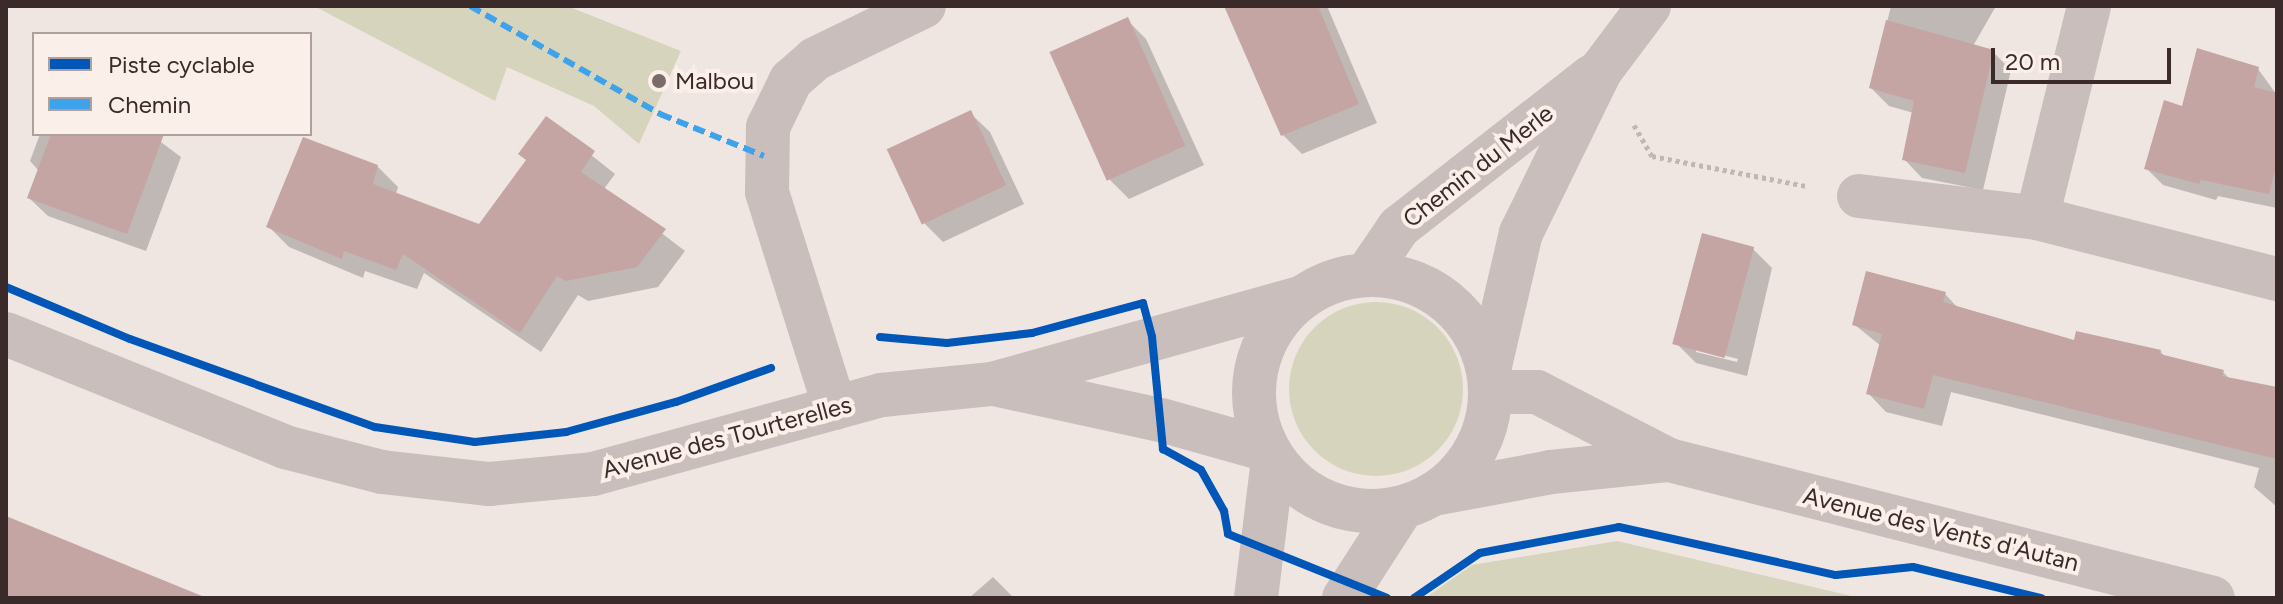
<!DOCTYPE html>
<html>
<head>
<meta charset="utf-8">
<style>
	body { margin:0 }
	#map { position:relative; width:2283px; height:604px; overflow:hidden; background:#efe6e2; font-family:Figtree,sans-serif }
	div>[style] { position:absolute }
	.green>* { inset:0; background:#d6d4bc }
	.round { border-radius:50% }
	.shadow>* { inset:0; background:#0003 }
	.building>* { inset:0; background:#c4a5a3; transform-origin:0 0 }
	.path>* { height:5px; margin-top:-2.5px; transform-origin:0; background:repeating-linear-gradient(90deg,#c1b6b4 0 4px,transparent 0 8px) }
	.minor>* { height:44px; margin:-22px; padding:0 22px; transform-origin:22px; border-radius:22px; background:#c9bebb }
	.minor>.ring { margin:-22px; padding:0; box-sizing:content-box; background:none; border:44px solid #c9bebb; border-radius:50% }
	.quiet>* { height:6px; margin-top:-3px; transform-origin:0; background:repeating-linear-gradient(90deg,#3fa3eb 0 12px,transparent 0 18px) }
	.cycleway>* { height:8px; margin:-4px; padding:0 4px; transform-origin:4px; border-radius:4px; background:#0057b8 }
	.dots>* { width:22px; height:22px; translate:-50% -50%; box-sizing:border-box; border:4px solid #fbefea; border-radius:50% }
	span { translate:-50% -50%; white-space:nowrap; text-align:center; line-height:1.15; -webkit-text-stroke:8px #fbefea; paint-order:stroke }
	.poi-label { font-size:24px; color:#3a2a29 }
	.left { translate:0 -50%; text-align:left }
	.street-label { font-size:24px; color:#3a2a29 }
	.frame { position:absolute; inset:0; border:8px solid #3a2a29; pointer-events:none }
	.legend { position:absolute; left:32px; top:32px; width:280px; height:104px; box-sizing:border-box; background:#fbefea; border:2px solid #aea09d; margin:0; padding:10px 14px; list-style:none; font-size:24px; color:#3a2a29 }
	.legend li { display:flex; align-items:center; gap:16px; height:40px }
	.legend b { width:40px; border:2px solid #aea09d }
	.scale { position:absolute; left:1991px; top:48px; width:180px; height:36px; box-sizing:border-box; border:4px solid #3a2a29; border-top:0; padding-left:10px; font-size:24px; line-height:28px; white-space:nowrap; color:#3a2a29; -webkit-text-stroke:6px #fbefea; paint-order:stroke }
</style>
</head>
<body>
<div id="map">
	<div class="green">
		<i style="clip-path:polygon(314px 6px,567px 6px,681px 51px,639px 144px,594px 106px,507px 67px,495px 101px)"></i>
		<i class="round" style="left:1289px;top:302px;width:174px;height:174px"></i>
		<i style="clip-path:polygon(1617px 541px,1860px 598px,1425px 598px,1472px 565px)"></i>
	</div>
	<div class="shadow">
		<i style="clip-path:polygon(1227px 6px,1327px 6px,1377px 123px,1302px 154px,1283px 135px)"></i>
		<i style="clip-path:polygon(1891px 6px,1996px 6px,1973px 46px,1993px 52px,2011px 70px,1983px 190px,1922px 178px,1904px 159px,1914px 113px,1889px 106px,1871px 88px)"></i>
		<i style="clip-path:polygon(1127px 20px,1146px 39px,1204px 165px,1129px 199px,1110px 180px)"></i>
		<i style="clip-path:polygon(2258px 69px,2277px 95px,2277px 208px,2218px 196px,2216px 200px,2163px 185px,2146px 168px,2183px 109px)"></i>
		<i style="clip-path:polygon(970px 113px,990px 132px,1024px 204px,943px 242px,924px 223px)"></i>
		<i style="clip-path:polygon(546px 119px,615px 174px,604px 189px,685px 251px,658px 287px,588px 301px,578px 295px,541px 352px,424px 273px,417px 289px,365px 271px,363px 278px,289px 247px,268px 226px,377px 166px,398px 187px,396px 194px,480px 226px,528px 161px)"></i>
		<i style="clip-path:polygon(40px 134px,150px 134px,181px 157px,146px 251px,48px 216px,29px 198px,39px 171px,30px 161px)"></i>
		<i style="clip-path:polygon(evenodd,1753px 249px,1772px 268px,1747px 376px,1696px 363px,1677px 344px,1753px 249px,1696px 348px,1738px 359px,1737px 362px,1696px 352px,1696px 348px)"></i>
		<i style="clip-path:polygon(1945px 294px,1959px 309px,2076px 343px,2160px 351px,2166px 358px,2223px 372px,2230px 379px,2277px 388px,2277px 507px,2254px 487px,2259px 468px,1951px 392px,1942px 426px,1886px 412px,1868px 393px,1881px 346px,1855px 325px)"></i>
		<i style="clip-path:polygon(993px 577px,1014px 598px,969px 598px)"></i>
	</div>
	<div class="building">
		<i style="clip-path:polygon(1224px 6px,1318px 6px,1359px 104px,1281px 136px)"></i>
		<i style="left:1128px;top:17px;width:141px;height:86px;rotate:66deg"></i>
		<i style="clip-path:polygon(1886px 20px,1994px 50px,1965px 173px,1902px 160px,1914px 101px,1869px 88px)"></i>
		<i style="clip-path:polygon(2197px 48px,2259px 67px,2254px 87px,2277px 93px,2277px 162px,2269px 194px,2201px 180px,2199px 184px,2144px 169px,2164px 100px,2182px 106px)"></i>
		<i style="left:971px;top:110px;width:83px;height:93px;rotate:65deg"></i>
		<i style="clip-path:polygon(546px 116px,595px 151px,581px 172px,666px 229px,637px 267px,566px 281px,557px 276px,520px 333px,403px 254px,396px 270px,344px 251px,342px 259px,266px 227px,303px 137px,378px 165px,373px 184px,479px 224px,526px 160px,518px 154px)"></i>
		<i style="clip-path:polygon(51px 134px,164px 134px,127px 234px,27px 198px)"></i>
		<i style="left:1702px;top:233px;width:54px;height:115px;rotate:15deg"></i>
		<i style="clip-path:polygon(1866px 271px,1946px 292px,1943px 302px,2074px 340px,2076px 331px,2161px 350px,2160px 354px,2224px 370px,2222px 376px,2277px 387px,2277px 459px,1933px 375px,1924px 409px,1866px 394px,1882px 334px,1852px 325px)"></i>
		<i style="clip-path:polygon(6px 516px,202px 596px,202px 598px,6px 598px)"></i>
	</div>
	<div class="path">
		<i style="left:1634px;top:125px;width:36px;rotate:60deg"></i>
		<i style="left:1652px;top:156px;width:158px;rotate:11deg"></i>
	</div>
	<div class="minor">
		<i style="left:1859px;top:196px;width:179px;rotate:7deg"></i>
		<i style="left:2037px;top:218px;width:248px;rotate:14.3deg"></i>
		<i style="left:2037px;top:218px;width:218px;rotate:-76.2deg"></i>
		<i style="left:1367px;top:274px;width:57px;rotate:-55.8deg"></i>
		<i style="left:1399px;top:227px;width:245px;rotate:-38deg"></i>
		<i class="ring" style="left:1254px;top:275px;width:192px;height:192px"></i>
		<i style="left:6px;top:334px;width:301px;rotate:22deg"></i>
		<i style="left:285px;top:447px;width:100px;rotate:14.5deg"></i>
		<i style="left:382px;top:472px;width:108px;rotate:6.4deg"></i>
		<i style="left:489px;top:484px;width:104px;rotate:-5.5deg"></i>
		<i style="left:593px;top:474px;width:300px;rotate:-15.3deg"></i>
		<i style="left:882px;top:395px;width:111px;rotate:-5.7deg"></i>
		<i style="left:992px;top:384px;width:320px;rotate:-15.6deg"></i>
		<i style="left:1489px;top:370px;width:141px;rotate:-76.9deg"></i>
		<i style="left:1521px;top:233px;width:182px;rotate:-63.9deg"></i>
		<i style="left:1601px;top:70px;width:80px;rotate:-53.1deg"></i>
		<i style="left:994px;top:384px;width:171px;rotate:12.2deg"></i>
		<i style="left:1161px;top:420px;width:110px;rotate:15.8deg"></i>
		<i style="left:1490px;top:392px;width:47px"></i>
		<i style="left:1537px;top:392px;width:148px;rotate:27.3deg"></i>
		<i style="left:1669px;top:460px;width:561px;rotate:14.23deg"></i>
		<i style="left:835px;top:408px;width:226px;rotate:-107.5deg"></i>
		<i style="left:767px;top:192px;width:65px;rotate:-89.1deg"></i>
		<i style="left:768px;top:127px;width:52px;rotate:-63.9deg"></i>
		<i style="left:791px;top:80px;width:32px;rotate:-41deg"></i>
		<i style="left:815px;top:59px;width:121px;rotate:-25.9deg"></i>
		<i style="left:1434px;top:494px;width:119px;rotate:-10.6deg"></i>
		<i style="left:1551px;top:472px;width:119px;rotate:-5.8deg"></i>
		<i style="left:1256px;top:598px;width:139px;rotate:-83deg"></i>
		<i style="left:1344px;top:598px;width:107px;rotate:-57.2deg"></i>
	</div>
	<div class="quiet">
		<i style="left:470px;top:6px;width:219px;rotate:29.6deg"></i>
		<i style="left:660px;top:114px;width:112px;rotate:22deg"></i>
	</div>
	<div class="cycleway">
		<i style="left:6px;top:287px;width:134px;rotate:22.8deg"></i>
		<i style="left:130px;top:339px;width:260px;rotate:19.8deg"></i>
		<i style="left:375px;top:427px;width:101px;rotate:8.5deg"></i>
		<i style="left:475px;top:442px;width:92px;rotate:-6.3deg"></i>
		<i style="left:566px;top:432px;width:114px;rotate:-15.3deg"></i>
		<i style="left:676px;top:402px;width:101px;rotate:-19.7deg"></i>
		<i style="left:880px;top:337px;width:67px;rotate:5.1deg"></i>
		<i style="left:947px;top:343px;width:86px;rotate:-6.7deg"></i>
		<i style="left:1032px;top:333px;width:115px;rotate:-15.1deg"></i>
		<i style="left:1143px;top:303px;width:35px;rotate:75deg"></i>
		<i style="left:1152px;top:337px;width:113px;rotate:84.4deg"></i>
		<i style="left:1163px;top:449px;width:43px;rotate:28.9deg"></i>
		<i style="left:1201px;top:470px;width:47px;rotate:60.7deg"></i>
		<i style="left:1224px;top:511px;width:23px;rotate:80deg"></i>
		<i style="left:1228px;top:534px;width:171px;rotate:21.9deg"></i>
		<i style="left:1414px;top:598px;width:80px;rotate:-34.3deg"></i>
		<i style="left:1480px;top:553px;width:141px;rotate:-10.6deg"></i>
		<i style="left:1619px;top:527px;width:222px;rotate:12.5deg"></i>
		<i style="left:1836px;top:575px;width:77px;rotate:-5.9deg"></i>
		<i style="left:1913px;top:567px;width:132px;rotate:13.6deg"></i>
	</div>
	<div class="dots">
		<i style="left:659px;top:81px;background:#796c6a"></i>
	</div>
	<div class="poi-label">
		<span class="left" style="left:675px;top:81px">Malbou</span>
	</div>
	<div class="street-label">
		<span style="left:1478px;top:166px;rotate:-38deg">Chemin du Merle</span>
		<span style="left:727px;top:437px;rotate:-15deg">Avenue des Tourterelles</span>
		<span style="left:1941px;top:529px;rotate:14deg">Avenue des Vents d'Autan</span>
	</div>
	<div class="frame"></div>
	<ul class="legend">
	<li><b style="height:10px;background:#0057b8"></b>Piste cyclable</li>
	<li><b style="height:10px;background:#3fa3eb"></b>Chemin</li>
	</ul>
	<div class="scale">20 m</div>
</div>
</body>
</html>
